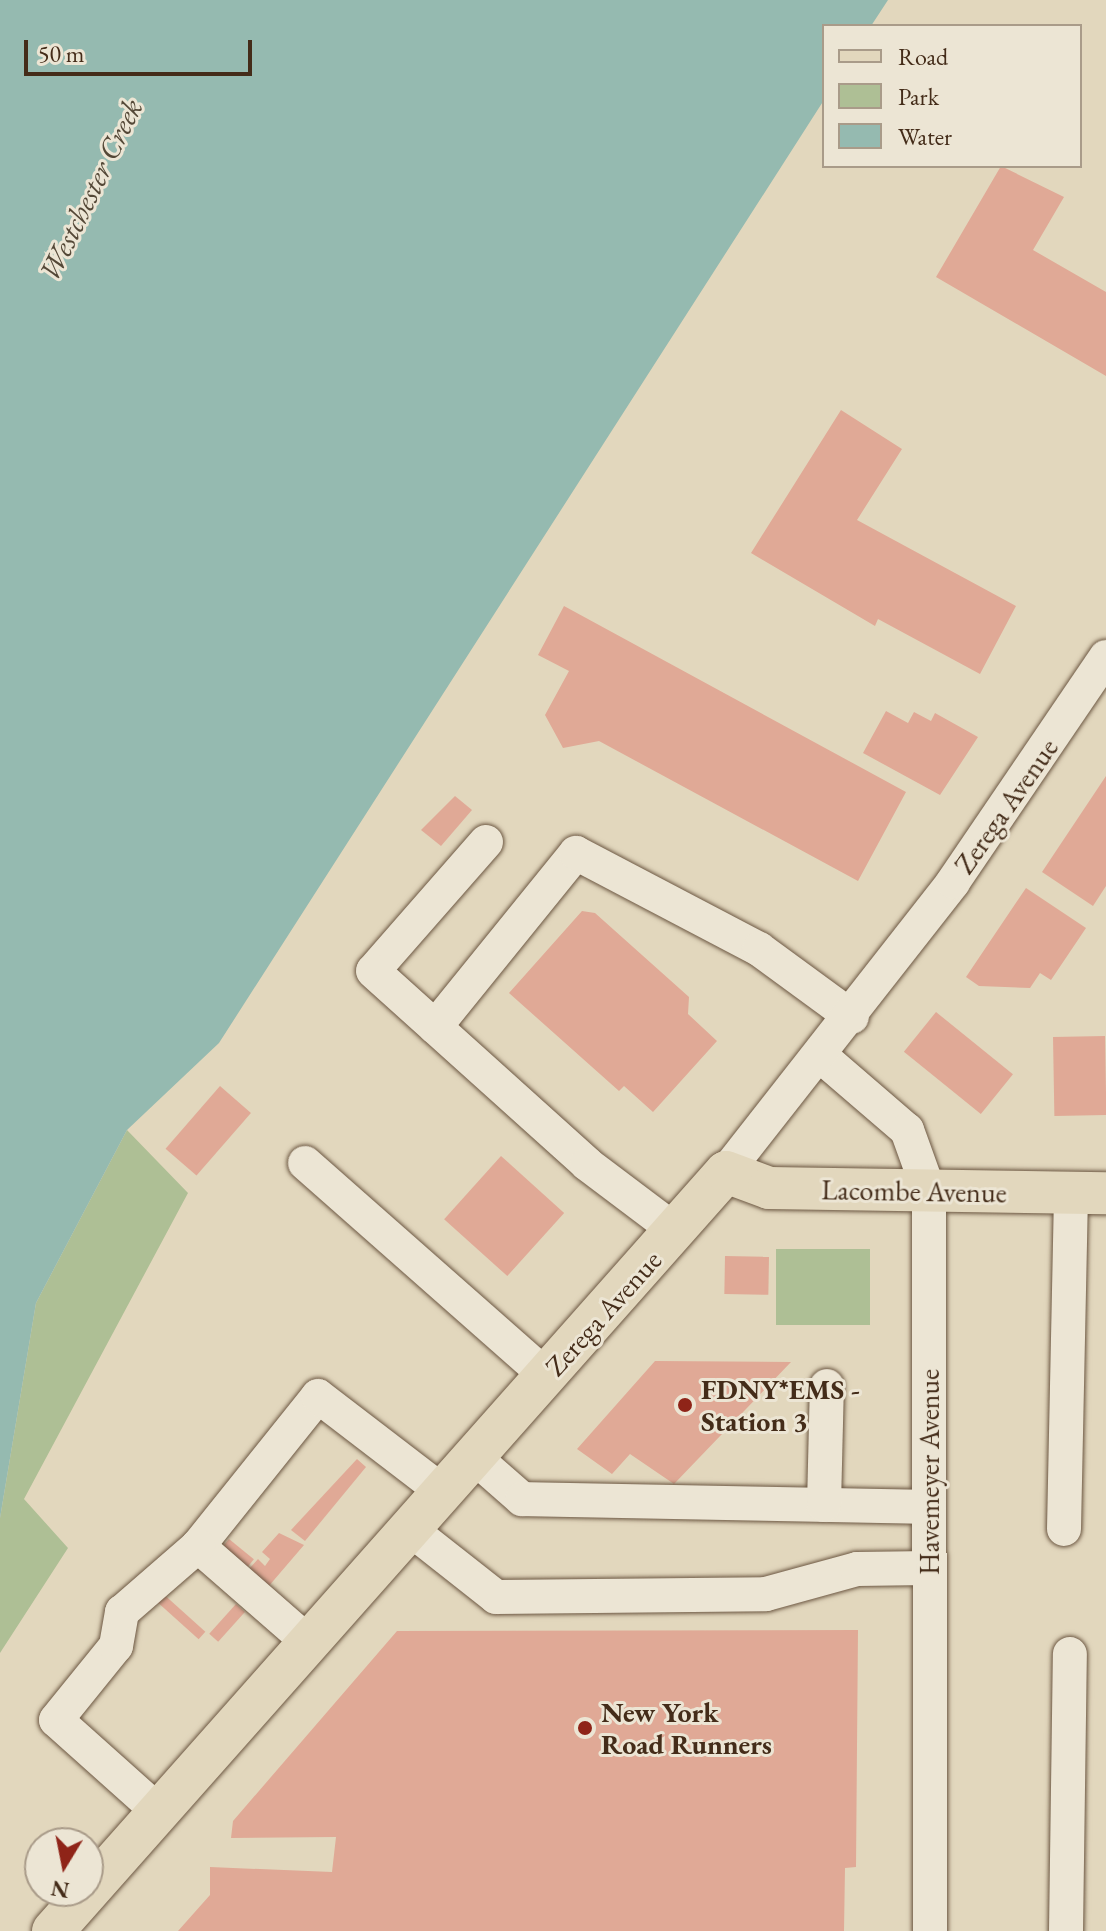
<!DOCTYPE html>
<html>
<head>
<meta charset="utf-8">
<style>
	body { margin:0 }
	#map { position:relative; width:1106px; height:1931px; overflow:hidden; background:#e2d7bd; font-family:"EB Garamond",serif }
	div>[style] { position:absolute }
	.green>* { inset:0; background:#aebf95; transform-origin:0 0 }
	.water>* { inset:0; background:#95bab0 }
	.building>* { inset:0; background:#e0a996; transform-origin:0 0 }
	.roads { filter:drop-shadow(0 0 2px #6c5742) drop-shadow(0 0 2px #6c5742) }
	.minor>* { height:34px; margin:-17px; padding:0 17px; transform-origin:17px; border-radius:17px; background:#ece5d4 }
	.major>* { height:42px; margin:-21px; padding:0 21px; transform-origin:21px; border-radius:21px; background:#e2d7bd }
	.dots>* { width:22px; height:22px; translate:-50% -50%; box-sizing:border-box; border:4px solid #ece5d4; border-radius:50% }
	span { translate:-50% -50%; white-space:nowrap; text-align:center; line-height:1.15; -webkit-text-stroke:6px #ece5d4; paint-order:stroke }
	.street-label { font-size:28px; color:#442c19 }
	.poi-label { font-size:28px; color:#442c19; font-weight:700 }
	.left { translate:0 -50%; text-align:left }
	.water-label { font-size:30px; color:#544837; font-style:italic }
	.legend { position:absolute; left:822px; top:24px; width:260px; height:144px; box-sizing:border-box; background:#ece5d4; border:2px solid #a99b89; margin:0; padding:10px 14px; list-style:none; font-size:24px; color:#442c19 }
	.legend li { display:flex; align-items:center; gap:16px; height:40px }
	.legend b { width:40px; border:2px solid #a99b89 }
	.north { position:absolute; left:24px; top:1827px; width:80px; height:80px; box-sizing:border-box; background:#ece5d4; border:2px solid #a99b89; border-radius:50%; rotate:190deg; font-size:22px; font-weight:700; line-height:32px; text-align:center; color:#442c19 }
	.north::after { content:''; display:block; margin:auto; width:28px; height:36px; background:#8f2418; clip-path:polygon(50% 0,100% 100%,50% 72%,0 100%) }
	.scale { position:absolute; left:24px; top:40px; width:228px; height:36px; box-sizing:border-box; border:4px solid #442c19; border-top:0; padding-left:10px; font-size:24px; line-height:28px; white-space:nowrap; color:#442c19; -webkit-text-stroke:6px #ece5d4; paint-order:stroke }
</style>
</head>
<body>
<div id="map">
	<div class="green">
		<i style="clip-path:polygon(127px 1130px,188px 1193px,24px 1499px,68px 1548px,0 1653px,0 1518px,36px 1303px)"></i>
		<i style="left:776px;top:1249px;width:94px;height:76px"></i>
	</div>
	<div class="water">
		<i style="clip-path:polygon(0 0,888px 0,871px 26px,824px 26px,824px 100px,219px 1043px,127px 1130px,36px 1303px,0 1518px)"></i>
	</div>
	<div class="building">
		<i style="clip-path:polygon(1001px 166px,1064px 197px,1033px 250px,1106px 292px,1106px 376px,936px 277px)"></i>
		<i style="clip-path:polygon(841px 410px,902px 449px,857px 520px,1016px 606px,980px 674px,878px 619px,875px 626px,751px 553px)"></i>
		<i style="clip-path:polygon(564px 606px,906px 792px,858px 881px,599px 741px,563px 748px,545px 715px,569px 671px,538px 655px)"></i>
		<i style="clip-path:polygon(886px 711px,908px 723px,914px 712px,931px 721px,935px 713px,978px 737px,940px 795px,863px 753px)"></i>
		<i style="clip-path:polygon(1106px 776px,1106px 886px,1093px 906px,1042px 872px)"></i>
		<i style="clip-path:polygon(455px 796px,472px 810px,441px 846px,421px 830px)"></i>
		<i style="clip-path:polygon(1026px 888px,1086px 928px,1051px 980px,1040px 973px,1030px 988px,979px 986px,966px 977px)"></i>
		<i style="clip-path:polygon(582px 911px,595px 913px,689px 997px,688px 1014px,717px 1041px,653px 1112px,624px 1086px,619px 1091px,509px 993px)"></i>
		<i style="left:936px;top:1012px;width:99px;height:51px;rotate:39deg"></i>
		<i style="left:1105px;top:1036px;width:79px;height:52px;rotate:89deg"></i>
		<i style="left:220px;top:1086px;width:41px;height:83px;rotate:41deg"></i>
		<i style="left:501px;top:1156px;width:85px;height:85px;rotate:42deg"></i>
		<i style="left:725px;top:1256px;width:44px;height:38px;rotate:1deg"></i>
		<i style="clip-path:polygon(655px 1361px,791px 1362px,674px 1484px,630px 1454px,612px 1474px,577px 1449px)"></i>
		<i style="clip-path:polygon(357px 1459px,366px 1467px,305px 1541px,291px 1530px)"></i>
		<i style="clip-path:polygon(279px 1533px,304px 1545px,268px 1587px,248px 1570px,258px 1559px,265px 1566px,270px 1559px,262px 1552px)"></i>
		<i style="left:229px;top:1539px;width:32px;height:11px;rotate:39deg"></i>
		<i style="left:160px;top:1591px;width:61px;height:10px;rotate:42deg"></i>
		<i style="left:236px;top:1604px;width:12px;height:40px;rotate:42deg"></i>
		<i style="clip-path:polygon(858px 1630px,856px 1867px,845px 1868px,844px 1931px,178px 1931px,210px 1895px,210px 1867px,332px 1872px,336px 1837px,231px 1838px,233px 1821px,397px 1631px)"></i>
	</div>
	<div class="roads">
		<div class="minor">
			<i style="left:486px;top:842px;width:171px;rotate:131.2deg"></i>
			<i style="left:373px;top:971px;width:288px;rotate:42deg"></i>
			<i style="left:587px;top:1164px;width:111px;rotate:37deg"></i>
			<i style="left:435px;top:1027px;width:224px;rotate:-51deg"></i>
			<i style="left:576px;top:853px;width:207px;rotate:27.7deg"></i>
			<i style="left:759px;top:949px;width:115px;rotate:36.2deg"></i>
			<i style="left:822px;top:1057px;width:112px;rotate:40.7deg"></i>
			<i style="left:907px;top:1130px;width:65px;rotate:70.2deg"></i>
			<i style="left:929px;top:1191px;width:740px;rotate:89.92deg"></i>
			<i style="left:305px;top:1163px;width:322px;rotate:41.4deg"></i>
			<i style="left:726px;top:1172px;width:368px;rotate:-51.9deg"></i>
			<i style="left:953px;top:882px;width:272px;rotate:-55.8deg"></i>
			<i style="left:474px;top:1457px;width:64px;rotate:41.2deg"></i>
			<i style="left:522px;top:1499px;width:407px;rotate:1.1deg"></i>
			<i style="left:824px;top:1505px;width:119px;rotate:-88.6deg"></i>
			<i style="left:1064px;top:1529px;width:336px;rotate:-88.8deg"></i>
			<i style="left:411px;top:1530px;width:108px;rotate:38.2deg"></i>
			<i style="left:496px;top:1597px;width:270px;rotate:-0.6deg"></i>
			<i style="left:766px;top:1594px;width:94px;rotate:-15.4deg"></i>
			<i style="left:857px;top:1569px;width:72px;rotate:-0.8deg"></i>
			<i style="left:307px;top:1641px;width:145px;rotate:-138.9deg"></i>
			<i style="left:198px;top:1546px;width:192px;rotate:-51.3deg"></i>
			<i style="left:318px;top:1396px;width:158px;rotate:37.5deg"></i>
			<i style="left:159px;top:1812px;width:138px;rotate:-138.2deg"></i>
			<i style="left:56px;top:1720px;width:95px;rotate:-51deg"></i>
			<i style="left:116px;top:1646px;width:35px;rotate:-80deg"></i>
			<i style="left:122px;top:1612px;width:101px;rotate:-41deg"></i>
			<i style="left:1066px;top:1931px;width:277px;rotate:-89.2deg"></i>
		</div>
		<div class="major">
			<i style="left:53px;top:1931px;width:1014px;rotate:-48.44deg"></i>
			<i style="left:726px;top:1172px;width:46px;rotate:20.4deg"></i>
			<i style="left:769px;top:1188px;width:337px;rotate:0.9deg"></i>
		</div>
	</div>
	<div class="dots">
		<i style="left:685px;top:1405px;background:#8f2418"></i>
		<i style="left:585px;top:1728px;background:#8f2418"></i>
	</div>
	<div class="street-label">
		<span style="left:1006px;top:806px;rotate:-55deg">Zerega Avenue</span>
		<span style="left:914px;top:1191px;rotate:1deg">Lacombe Avenue</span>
		<span style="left:603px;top:1313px;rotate:-48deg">Zerega Avenue</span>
		<span style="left:929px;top:1472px;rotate:-90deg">Havemeyer Avenue</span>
	</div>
	<div class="poi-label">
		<span class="left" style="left:701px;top:1405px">FDNY*EMS -<br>Station 3</span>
		<span class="left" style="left:601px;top:1728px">New York<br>Road Runners</span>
	</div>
	<div class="water-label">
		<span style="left:91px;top:190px;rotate:-64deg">Westchester Creek</span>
	</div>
	<ul class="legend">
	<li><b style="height:10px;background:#e2d7bd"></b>Road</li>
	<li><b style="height:22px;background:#aebf95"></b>Park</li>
	<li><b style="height:22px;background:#95bab0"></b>Water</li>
	</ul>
	<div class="north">N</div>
	<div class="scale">50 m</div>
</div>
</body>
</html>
